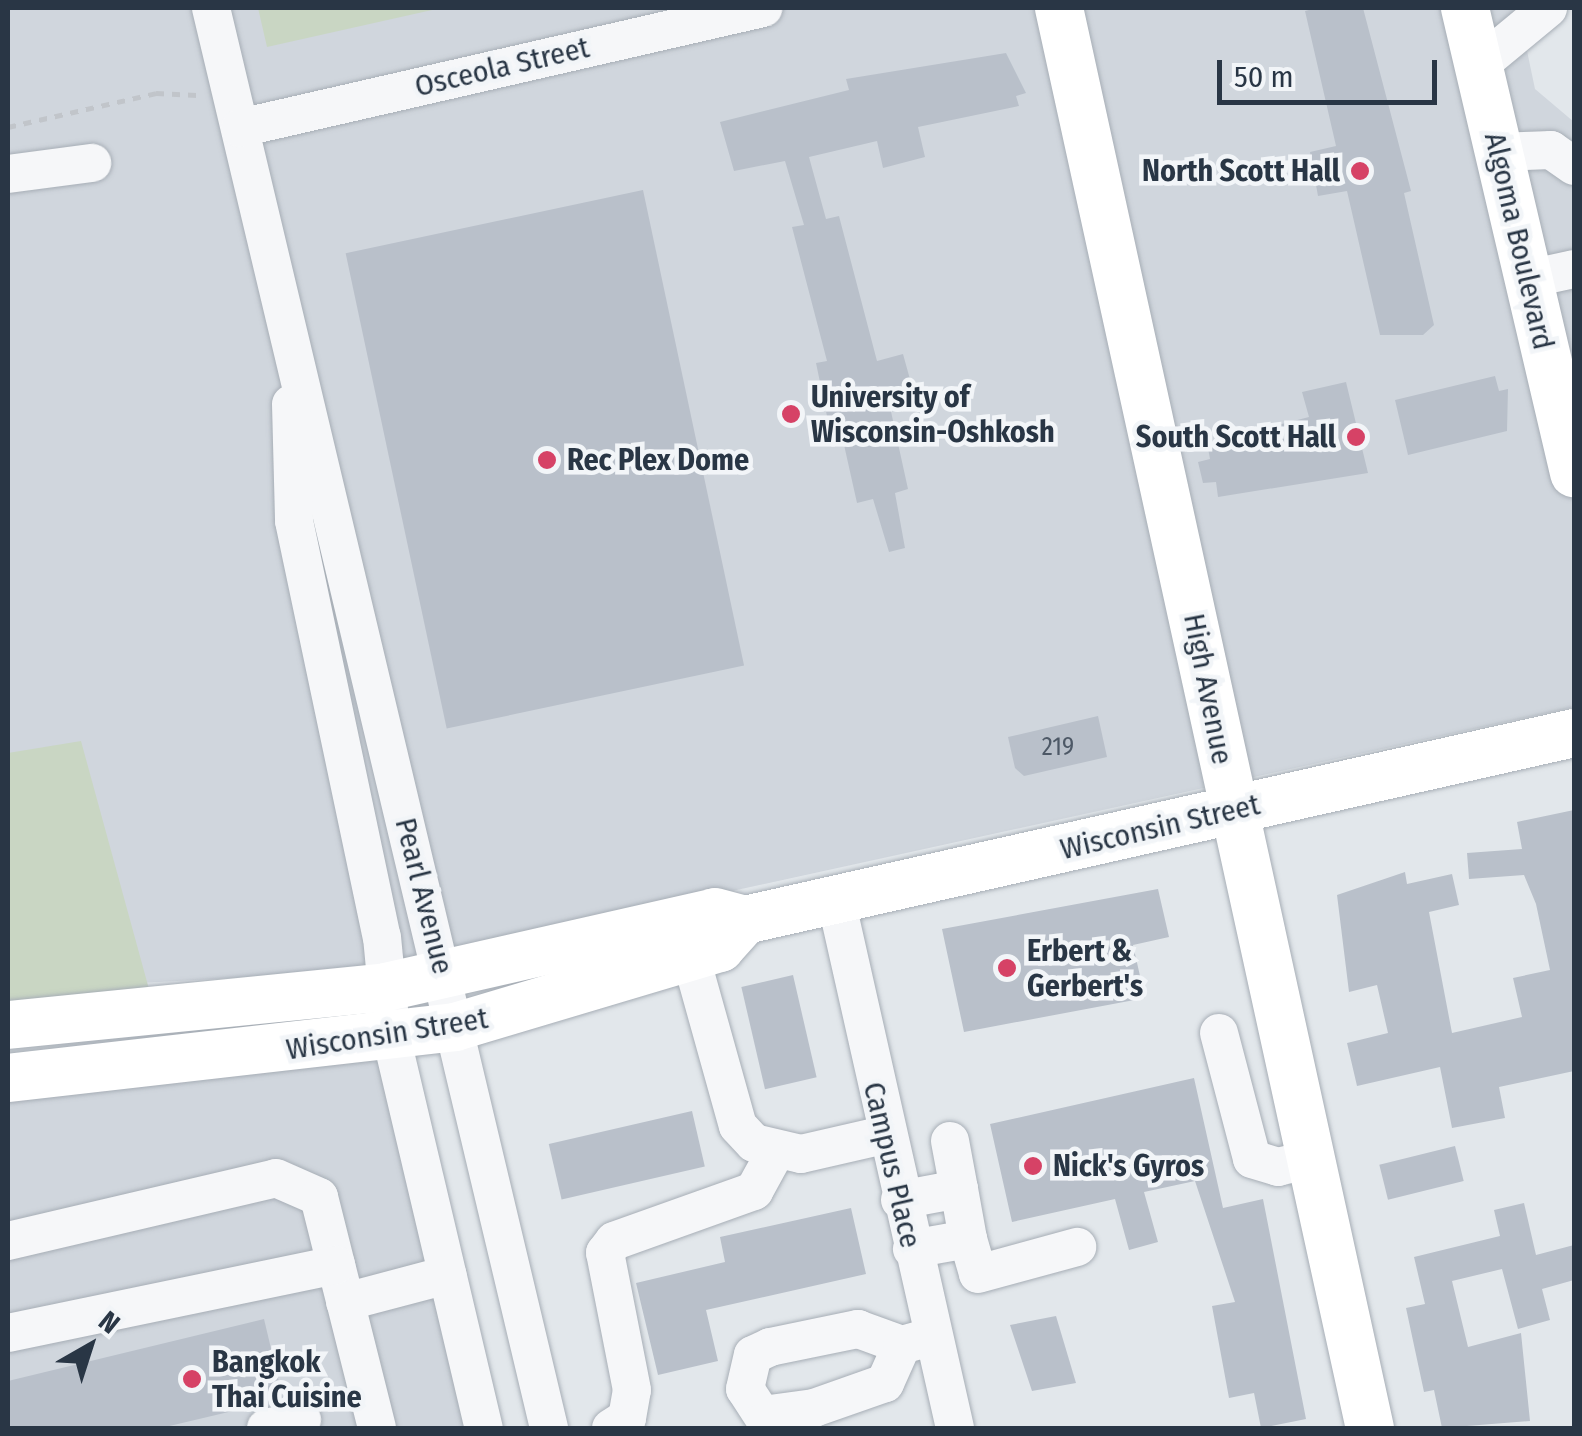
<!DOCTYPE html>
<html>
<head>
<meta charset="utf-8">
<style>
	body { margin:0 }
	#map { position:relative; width:1582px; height:1436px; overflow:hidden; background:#e2e7eb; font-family:"Fira Sans Condensed",sans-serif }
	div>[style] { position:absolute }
	.built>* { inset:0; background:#d0d6dd }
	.green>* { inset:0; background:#c9d6c3 }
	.building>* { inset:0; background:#b9c0ca; transform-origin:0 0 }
	.path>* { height:5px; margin-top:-2.5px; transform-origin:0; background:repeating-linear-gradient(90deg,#c1c5ca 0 8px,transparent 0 16px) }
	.roads { filter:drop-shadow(0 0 2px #a7aeb6) drop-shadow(0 0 2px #a7aeb6) }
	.minor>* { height:38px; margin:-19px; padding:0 19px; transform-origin:19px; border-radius:19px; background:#f6f7f9 }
	.major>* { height:48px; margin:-24px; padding:0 24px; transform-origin:24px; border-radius:24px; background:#fff }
	.dots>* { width:28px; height:28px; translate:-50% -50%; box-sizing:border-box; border:5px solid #f2f5f8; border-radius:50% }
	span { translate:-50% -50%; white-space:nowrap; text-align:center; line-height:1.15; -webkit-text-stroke:9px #f2f5f8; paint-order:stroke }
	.number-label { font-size:25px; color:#4d5866 }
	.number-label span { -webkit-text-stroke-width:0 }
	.street-label { font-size:30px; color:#293645 }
	.poi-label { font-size:30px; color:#293645; font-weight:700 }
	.right { translate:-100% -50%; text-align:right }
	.left { translate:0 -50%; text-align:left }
	.frame { position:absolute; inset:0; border:10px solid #293645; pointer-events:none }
	.north { position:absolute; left:40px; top:1296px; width:100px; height:100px; -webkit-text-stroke:8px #f2f5f8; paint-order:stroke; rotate:39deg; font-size:28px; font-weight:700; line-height:40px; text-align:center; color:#293645 }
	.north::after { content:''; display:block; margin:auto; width:35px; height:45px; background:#293645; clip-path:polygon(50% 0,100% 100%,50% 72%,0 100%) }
	.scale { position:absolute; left:1217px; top:60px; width:220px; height:45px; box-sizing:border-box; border:5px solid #293645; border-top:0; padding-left:12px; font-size:30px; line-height:35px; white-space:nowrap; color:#293645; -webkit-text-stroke:8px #f2f5f8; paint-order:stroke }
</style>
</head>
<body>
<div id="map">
	<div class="built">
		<i style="clip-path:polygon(8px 8px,1518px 8px,1535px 89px,1574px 122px,1574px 707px,490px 944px,326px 973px,8px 990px)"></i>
		<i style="clip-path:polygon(392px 1040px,484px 1428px,8px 1428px,8px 1078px)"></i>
	</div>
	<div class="green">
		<i style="clip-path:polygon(258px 8px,441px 8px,267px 47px)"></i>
		<i style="clip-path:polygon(81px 741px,155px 1011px,8px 1025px,8px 753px)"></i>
	</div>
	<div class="building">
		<i style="clip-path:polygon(1317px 8px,1363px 8px,1411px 191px,1404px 193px,1434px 325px,1423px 335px,1380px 335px,1347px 191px,1318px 196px,1310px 152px,1336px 146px,1305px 11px)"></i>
		<i style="clip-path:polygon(1006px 53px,1026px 93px,1016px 96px,1019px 106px,918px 127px,925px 157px,883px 168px,877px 141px,809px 157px,826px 219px,839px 216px,877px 361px,903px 354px,916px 401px,890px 407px,908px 489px,895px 493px,905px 548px,889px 552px,873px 499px,857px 503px,838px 418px,828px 421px,816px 363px,827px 361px,792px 227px,804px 225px,785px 161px,734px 171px,720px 122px,849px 90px,846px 79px)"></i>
		<i style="left:643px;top:190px;width:486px;height:304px;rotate:78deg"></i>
		<i style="clip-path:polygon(1495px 376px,1499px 391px,1508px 389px,1507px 431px,1408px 455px,1395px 400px)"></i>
		<i style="clip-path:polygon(1346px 382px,1368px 473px,1218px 497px,1216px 482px,1203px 483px,1198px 462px,1210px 459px,1207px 443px,1309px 417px,1302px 392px)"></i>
		<i style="clip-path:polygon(1098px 716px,1107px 757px,1024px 776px,1015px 768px,1008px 737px)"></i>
		<i style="clip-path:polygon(1574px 810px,1574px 1071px,1499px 1087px,1505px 1118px,1452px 1128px,1440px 1067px,1357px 1086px,1347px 1043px,1388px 1033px,1377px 985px,1349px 992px,1337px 895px,1405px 872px,1407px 884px,1452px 874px,1459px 905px,1429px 912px,1452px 1033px,1522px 1017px,1513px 978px,1550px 970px,1536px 904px,1524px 875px,1469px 879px,1467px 853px,1522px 849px,1517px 822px)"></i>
		<i style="clip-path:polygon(1158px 889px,1169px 937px,1133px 945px,1145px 998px,964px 1032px,942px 929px)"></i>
		<i style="left:793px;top:975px;width:105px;height:53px;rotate:77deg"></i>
		<i style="clip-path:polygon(1194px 1078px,1223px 1208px,1263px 1199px,1306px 1419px,1261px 1428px,1254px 1393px,1229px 1398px,1212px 1306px,1235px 1302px,1195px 1181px,1144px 1192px,1158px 1242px,1129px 1250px,1115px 1199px,1012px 1222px,990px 1124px)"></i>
		<i style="left:692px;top:1111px;width:57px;height:147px;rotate:77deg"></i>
		<i style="left:1455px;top:1146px;width:36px;height:78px;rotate:76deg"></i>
		<i style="clip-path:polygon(1524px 1203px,1536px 1255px,1574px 1245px,1574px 1280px,1542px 1289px,1550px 1320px,1518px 1329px,1502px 1269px,1452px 1281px,1468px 1347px,1521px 1333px,1530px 1421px,1442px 1428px,1434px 1390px,1424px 1392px,1406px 1308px,1425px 1304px,1414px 1257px,1500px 1236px,1494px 1210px)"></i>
		<i style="clip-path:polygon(851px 1208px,866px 1274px,706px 1310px,718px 1361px,658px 1375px,636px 1283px,725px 1262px,720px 1237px)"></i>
		<i style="clip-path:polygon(1056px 1316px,1076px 1383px,1032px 1391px,1010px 1325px)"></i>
		<i style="clip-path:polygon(264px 1319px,283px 1399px,161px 1428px,8px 1428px,8px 1381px)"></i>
	</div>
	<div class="path">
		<i style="left:8px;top:127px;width:152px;rotate:-12.9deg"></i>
		<i style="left:156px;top:93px;width:41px;rotate:2.8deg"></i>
	</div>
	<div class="roads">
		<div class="minor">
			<i style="left:211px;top:8px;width:1460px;rotate:76.61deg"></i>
			<i style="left:1478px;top:66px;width:91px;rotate:-39.6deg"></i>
			<i style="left:240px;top:128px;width:537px;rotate:-12.92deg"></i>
			<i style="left:1498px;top:152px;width:53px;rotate:-2.2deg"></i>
			<i style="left:1551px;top:150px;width:28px;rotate:35deg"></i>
			<i style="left:8px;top:174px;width:85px;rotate:-7.5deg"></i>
			<i style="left:1528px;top:279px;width:47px;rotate:-12.3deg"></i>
			<i style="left:291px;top:404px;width:117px;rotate:88.5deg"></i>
			<i style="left:294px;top:521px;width:425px;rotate:78.1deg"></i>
			<i style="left:382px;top:937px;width:103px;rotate:84.5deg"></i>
			<i style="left:392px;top:1040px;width:399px;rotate:76.7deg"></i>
			<i style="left:836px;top:900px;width:541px;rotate:77.3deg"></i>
			<i style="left:691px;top:958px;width:174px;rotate:74.4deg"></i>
			<i style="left:738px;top:1126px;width:23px;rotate:47deg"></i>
			<i style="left:754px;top:1143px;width:48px;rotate:13.2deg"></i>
			<i style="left:801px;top:1154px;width:85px;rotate:-12.9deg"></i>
			<i style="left:1219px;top:1033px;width:130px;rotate:75.3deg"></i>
			<i style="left:1252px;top:1159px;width:27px;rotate:17deg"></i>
			<i style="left:1278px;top:1167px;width:32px;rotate:-14deg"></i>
			<i style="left:950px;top:1141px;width:49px;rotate:79.4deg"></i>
			<i style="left:900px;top:1200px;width:60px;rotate:-10.6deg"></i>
			<i style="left:959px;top:1189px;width:51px;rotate:79.8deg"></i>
			<i style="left:968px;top:1239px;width:57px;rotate:169.9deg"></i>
			<i style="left:968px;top:1239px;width:36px;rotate:74deg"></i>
			<i style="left:978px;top:1274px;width:103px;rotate:-15.3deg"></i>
			<i style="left:8px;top:1241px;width:275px;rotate:-13.2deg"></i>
			<i style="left:276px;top:1178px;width:47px;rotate:23.8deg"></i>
			<i style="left:319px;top:1197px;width:238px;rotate:75.9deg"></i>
			<i style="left:345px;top:1302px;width:106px;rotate:-14.8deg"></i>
			<i style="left:8px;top:1333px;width:335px;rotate:-11.7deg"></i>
			<i style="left:902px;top:1345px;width:42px;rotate:114.1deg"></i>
			<i style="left:885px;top:1383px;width:75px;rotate:160.6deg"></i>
			<i style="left:814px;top:1408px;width:52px;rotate:172.3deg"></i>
			<i style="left:762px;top:1415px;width:31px;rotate:-123deg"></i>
			<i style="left:745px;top:1389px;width:35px;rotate:-77deg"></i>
			<i style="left:753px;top:1355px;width:19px;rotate:-25deg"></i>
			<i style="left:770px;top:1347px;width:90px;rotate:-11.6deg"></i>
			<i style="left:858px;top:1329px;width:47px;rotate:20deg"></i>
			<i style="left:902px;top:1345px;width:32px;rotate:-16deg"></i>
			<i style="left:266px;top:1428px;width:37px;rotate:-13deg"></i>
			<i style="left:611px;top:1428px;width:19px;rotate:-32deg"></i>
			<i style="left:627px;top:1418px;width:28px;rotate:-80deg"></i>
			<i style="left:632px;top:1390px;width:140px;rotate:-101.1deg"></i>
			<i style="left:605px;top:1253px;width:15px;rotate:-53deg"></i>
			<i style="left:614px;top:1241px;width:149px;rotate:-19.7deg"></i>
			<i style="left:754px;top:1191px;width:46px;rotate:-61.2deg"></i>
		</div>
		<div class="major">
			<i style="left:1059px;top:8px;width:1454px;rotate:77.65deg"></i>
			<i style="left:1465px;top:8px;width:478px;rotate:76.8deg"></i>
			<i style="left:8px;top:1025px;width:380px;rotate:-5.7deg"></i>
			<i style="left:386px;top:987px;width:337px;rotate:-12.8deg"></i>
			<i style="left:715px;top:912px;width:31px;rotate:15deg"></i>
			<i style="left:745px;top:920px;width:850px;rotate:-12.71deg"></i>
			<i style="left:8px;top:1078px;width:450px;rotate:-6.5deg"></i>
			<i style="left:455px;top:1027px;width:277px;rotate:-16.6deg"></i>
			<i style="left:720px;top:948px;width:38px;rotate:-48deg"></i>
		</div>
	</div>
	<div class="dots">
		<i style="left:1360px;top:171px;background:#d64266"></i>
		<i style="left:791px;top:414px;background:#d64266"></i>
		<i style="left:1356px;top:437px;background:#d64266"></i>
		<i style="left:547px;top:460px;background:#d64266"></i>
		<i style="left:1007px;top:968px;background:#d64266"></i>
		<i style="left:1033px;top:1166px;background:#d64266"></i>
		<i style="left:192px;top:1379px;background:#d64266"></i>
	</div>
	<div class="number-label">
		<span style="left:1058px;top:747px">219</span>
	</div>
	<div class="street-label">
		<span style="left:502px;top:67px;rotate:-13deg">Osceola Street</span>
		<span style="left:1519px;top:241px;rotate:77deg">Algoma Boulevard</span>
		<span style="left:1208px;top:689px;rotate:79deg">High Avenue</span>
		<span style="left:1160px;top:827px;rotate:-13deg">Wisconsin Street</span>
		<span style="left:424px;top:896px;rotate:76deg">Pearl Avenue</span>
		<span style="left:387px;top:1034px;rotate:-9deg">Wisconsin Street</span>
		<span style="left:892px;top:1165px;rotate:77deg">Campus Place</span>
	</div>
	<div class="poi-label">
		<span class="right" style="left:1340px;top:171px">North Scott Hall</span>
		<span class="left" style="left:811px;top:414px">University of<br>Wisconsin-Oshkosh</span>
		<span class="right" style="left:1336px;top:437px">South Scott Hall</span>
		<span class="left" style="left:567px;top:460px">Rec Plex Dome</span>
		<span class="left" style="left:1027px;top:968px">Erbert &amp;<br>Gerbert's</span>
		<span class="left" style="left:1053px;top:1166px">Nick's Gyros</span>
		<span class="left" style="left:212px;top:1379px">Bangkok<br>Thai Cuisine</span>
	</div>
	<div class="frame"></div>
	<div class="north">N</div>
	<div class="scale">50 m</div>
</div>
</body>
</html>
